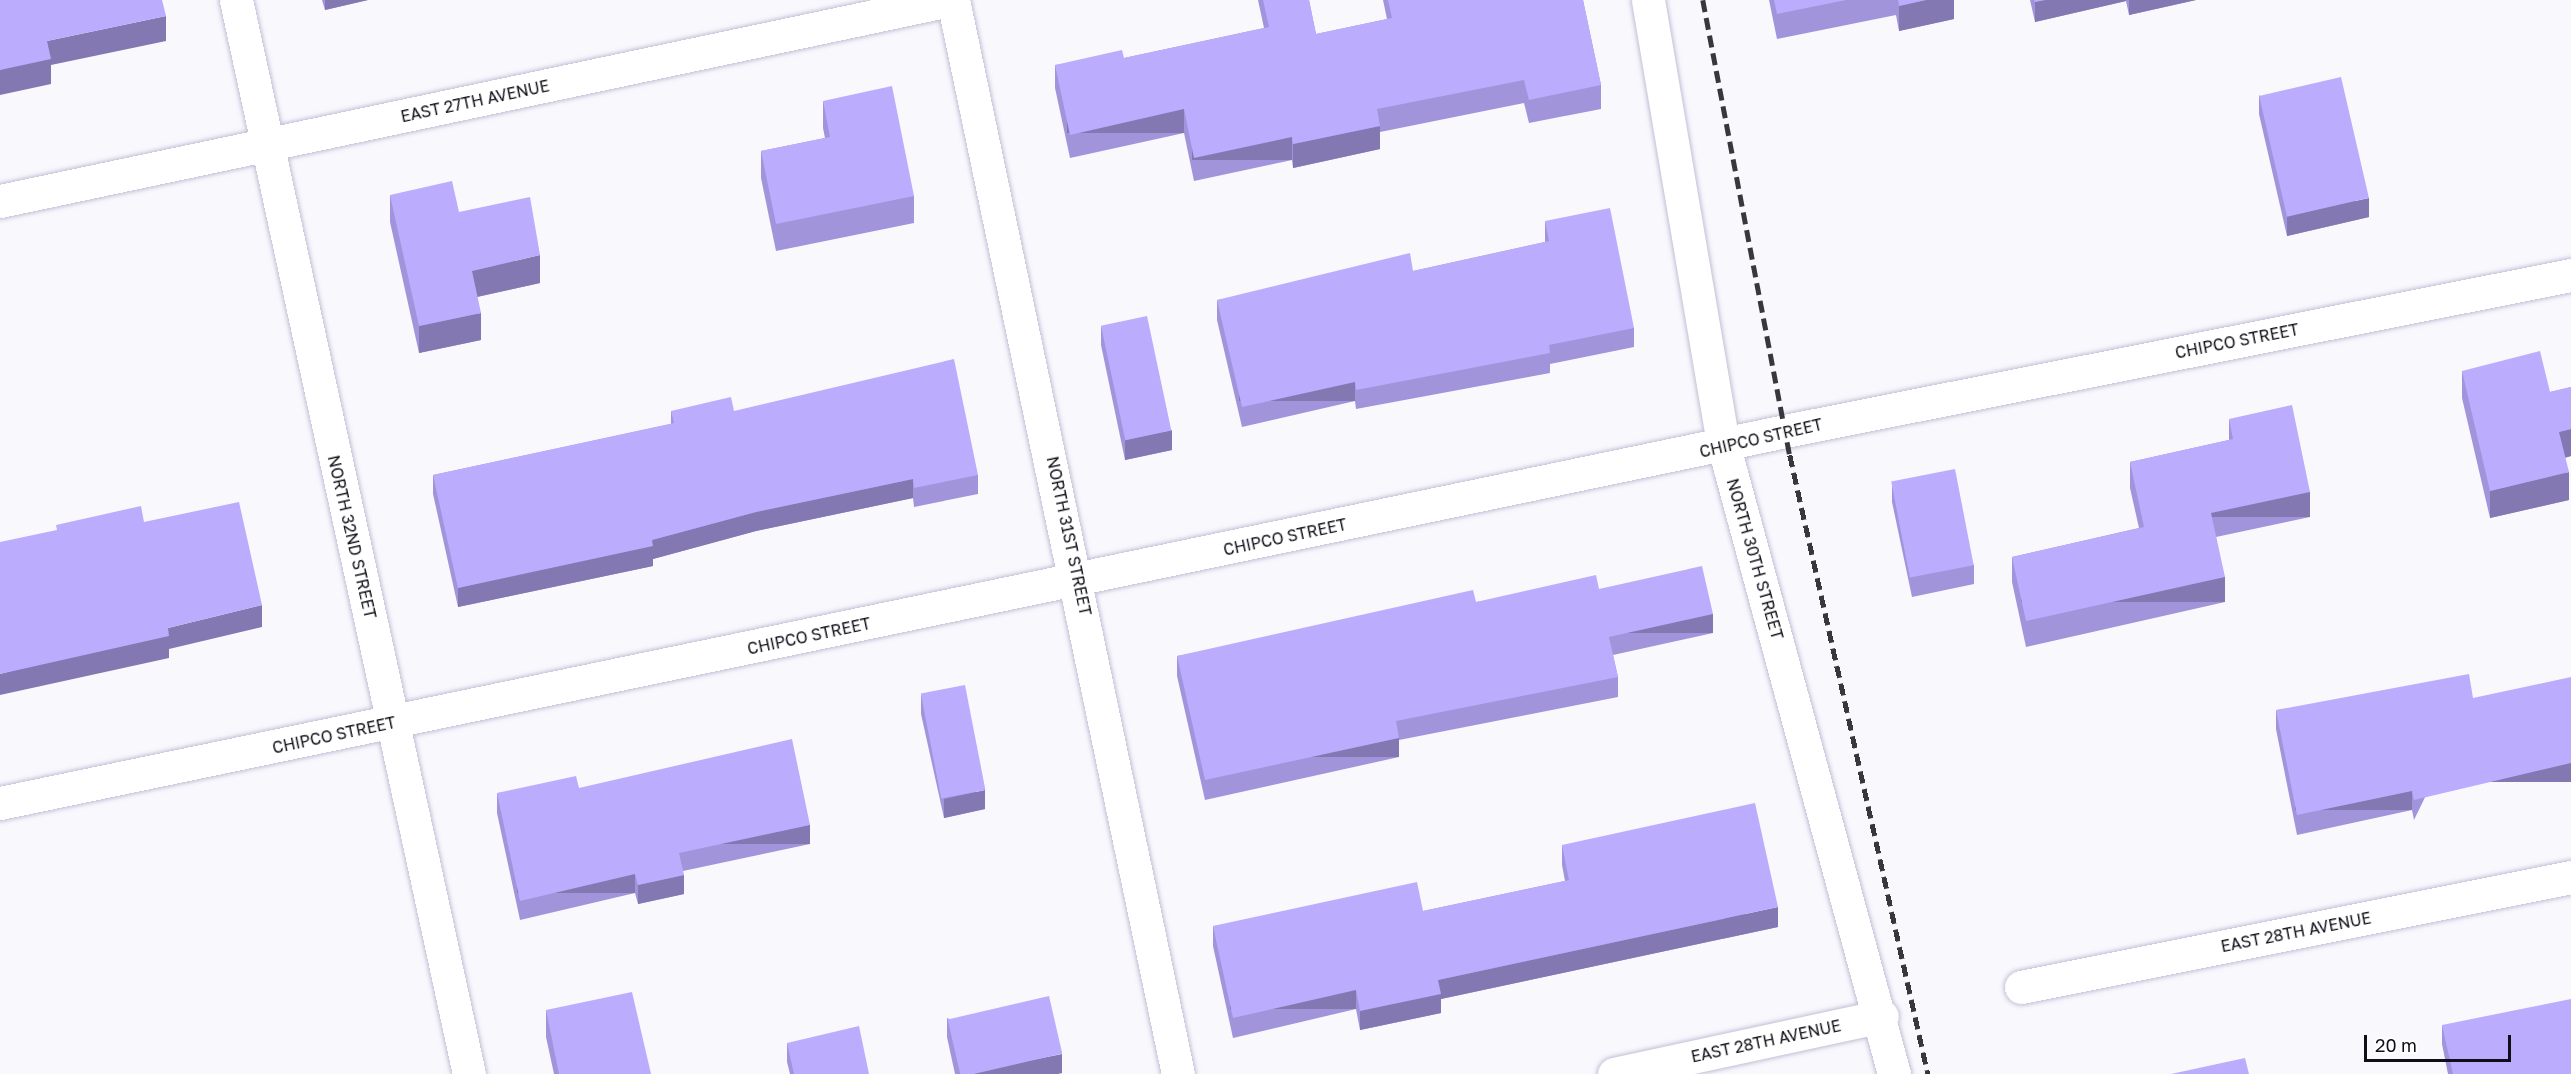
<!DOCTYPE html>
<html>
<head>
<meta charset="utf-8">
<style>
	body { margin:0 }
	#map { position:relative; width:2571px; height:1074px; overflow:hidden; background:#f9f8fd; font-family:"Golos Text",sans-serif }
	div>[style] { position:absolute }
	.roads { filter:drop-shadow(0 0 2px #c2bfd7) drop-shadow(0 0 2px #c2bfd7) }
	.minor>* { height:33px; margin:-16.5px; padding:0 16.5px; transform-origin:16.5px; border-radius:16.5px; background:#fff }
	.rail>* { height:4.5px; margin-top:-2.25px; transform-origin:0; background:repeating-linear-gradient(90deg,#38373e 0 12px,transparent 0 18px) }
	.wall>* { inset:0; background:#a194da }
	.shaded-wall>* { inset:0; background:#8378b1; transform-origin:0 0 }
	.building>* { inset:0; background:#bbacfd; transform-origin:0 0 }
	span { translate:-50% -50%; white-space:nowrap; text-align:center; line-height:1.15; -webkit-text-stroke:5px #fff; paint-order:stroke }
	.street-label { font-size:16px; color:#100f17 }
	.scale { position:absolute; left:2364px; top:1035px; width:147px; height:27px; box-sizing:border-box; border:3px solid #100f17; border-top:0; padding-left:8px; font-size:18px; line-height:21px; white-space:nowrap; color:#100f17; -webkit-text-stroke:4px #fff; paint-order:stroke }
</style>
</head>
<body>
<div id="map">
	<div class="roads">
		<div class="minor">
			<i style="left:236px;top:0;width:1099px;rotate:77.76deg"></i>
			<i style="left:953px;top:0;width:1097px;rotate:78.17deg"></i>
			<i style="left:1648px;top:0;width:453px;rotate:80.4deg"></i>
			<i style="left:1724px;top:447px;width:650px;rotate:74.83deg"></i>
			<i style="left:0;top:201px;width:971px;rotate:-11.95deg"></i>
			<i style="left:0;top:803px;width:1823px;rotate:-11.77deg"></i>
			<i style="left:1785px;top:431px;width:801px;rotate:-11.23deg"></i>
			<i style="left:2021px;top:987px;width:561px;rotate:-11.31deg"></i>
			<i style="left:1614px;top:1074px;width:274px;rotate:-12.2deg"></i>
		</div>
	</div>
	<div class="rail">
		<i style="left:1703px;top:0;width:463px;rotate:79.2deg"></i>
		<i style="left:1790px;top:455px;width:634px;rotate:77.43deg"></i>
	</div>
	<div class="wall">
		<i style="clip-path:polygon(322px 0,368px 0,325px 10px)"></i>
		<i style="clip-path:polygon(1258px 0,1309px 0,1316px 34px,1387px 19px,1383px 0,1583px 0,1601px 85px,1601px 109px,1529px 123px,1524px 103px,1380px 132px,1380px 149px,1293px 168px,1292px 160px,1194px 181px,1184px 133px,1070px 158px,1055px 88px,1055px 65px,1124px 58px,1264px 28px)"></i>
		<i style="clip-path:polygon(1769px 0,1954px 0,1954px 19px,1899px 31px,1896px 15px,1777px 39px)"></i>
		<i style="clip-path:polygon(2030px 0,2196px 0,2129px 15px,2126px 1px,2035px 22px)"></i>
		<i style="clip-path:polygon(2259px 95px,2369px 217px,2287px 236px,2259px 114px)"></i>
		<i style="clip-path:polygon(823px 101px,914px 196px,914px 223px,776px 251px,761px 178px,761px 151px,825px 138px,823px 128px)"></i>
		<i style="clip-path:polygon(390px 195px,459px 212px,540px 283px,477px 297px,481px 340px,419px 353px,390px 222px)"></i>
		<i style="clip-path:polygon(1545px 221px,1634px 328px,1634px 347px,1550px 364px,1550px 373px,1356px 409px,1355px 401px,1242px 427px,1217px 320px,1217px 300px,1413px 271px,1545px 242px)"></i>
		<i style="clip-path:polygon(1101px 326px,1172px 450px,1125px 460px,1101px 345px)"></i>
		<i style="clip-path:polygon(2462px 371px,2550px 392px,2571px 387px,2571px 456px,2565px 458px,2569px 500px,2490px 518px,2462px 398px)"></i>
		<i style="clip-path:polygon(671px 411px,734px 411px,978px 475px,978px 494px,914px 507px,913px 498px,756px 531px,653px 559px,653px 566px,458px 607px,433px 494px,433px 475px,671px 424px)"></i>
		<i style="clip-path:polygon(2229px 419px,2310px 517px,2216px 537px,2225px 602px,2026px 647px,2012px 582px,2012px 557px,2139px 528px,2130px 488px,2130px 462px,2229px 440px)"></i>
		<i style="clip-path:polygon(1892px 483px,1974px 565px,1974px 584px,1912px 597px,1892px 502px)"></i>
		<i style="clip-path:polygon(1599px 589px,1713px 633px,1613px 655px,1618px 677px,1618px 697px,1399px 740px,1399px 757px,1205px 800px,1177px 676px,1177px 656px,1476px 602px)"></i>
		<i style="clip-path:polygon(921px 694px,985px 809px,944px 818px,921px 714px)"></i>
		<i style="clip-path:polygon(2473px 698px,2414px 820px,2412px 810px,2297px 835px,2276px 729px,2276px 710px)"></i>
		<i style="clip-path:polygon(579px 788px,810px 844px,683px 871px,684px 894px,638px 904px,635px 893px,520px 920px,497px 813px,497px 793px)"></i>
		<i style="clip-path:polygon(1562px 845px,1778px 927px,1441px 999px,1441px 1013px,1360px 1030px,1356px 1009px,1233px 1038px,1213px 946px,1213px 926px,1423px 911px,1565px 881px,1562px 865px)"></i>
		<i style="clip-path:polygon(546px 1010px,651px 1074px,554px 1074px,546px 1037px)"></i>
		<i style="clip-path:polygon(947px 1018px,1062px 1073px,1057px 1074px,955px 1074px,947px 1037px)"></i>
		<i style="clip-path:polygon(2442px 1025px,2571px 1074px,2448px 1074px,2442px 1044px)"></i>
		<i style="clip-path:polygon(787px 1043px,869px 1074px,790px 1074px,787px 1062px)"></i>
	</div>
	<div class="shaded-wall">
		<i style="clip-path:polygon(325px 0,368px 0,325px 10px)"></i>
		<i style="clip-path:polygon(1926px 0,1954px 0,1954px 19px,1899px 31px,1899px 6px)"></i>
		<i style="clip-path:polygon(2045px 0,2126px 0,2126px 1px,2035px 22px,2035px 2px)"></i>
		<i style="clip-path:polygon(2129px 0,2196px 0,2129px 15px)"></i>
		<i style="clip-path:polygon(166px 16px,166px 41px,51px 65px,51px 84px,0 95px,0 70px,47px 41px)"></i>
		<i style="left:1184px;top:109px;width:24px;height:117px;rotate:90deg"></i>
		<i style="clip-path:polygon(1380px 126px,1380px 149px,1293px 168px,1293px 144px)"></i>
		<i style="left:1292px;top:137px;width:23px;height:100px;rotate:90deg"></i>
		<i style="clip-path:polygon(2369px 198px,2369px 217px,2287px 236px,2287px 216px)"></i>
		<i style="clip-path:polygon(540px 255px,540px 283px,472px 298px,472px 271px)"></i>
		<i style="clip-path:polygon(481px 313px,481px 340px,419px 353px,419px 326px)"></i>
		<i style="left:1355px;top:382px;width:19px;height:116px;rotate:90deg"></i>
		<i style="clip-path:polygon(2571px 429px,2571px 456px,2559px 459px,2559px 432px)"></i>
		<i style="clip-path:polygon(1172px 430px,1172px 450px,1125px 460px,1125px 440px)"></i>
		<i style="clip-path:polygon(2569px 472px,2569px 500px,2490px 518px,2490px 491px)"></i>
		<i style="clip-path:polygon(913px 479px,913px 498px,756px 531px,653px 559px,653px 566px,458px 607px,458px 588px,652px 540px,756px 512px)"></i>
		<i style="left:2310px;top:492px;width:25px;height:101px;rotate:90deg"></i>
		<i style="left:2225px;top:577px;width:25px;height:204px;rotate:90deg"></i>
		<i style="clip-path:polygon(262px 605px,262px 627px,169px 649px,169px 658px,0 695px,0 674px,168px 628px)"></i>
		<i style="left:1713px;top:614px;width:19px;height:107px;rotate:90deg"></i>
		<i style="left:1399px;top:738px;width:19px;height:198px;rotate:90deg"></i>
		<i style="left:2571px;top:763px;width:19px;height:161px;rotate:90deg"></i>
		<i style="clip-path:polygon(985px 790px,985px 809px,944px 818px,944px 799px)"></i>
		<i style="left:2412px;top:791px;width:19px;height:117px;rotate:90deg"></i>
		<i style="left:810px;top:825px;width:19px;height:134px;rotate:90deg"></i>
		<i style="left:635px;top:874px;width:19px;height:118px;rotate:90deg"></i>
		<i style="clip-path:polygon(684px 875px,684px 894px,638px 904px,638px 885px)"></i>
		<i style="clip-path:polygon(1778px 907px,1778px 927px,1441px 999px,1441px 1013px,1360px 1030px,1360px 1011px,1438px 980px)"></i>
		<i style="left:1356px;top:990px;width:19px;height:126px;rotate:90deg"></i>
		<i style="clip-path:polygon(1062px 1054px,1062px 1073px,1057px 1074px,962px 1074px)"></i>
	</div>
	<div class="building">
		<i style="clip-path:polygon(0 0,162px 0,166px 16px,47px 41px,51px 59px,0 70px)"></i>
		<i style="clip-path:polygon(1263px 0,1309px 0,1316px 34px,1392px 18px,1388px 0,1583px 0,1601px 85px,1529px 100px,1524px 80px,1377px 109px,1380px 126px,1293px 144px,1292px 137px,1194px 158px,1184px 109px,1070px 135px,1055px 65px,1122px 50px,1124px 58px,1269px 27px)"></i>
		<i style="clip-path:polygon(1774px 0,1846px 0,1777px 14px)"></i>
		<i style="clip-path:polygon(1898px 0,1926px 0,1899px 6px)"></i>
		<i style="clip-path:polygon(2034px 0,2045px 0,2035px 2px)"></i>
		<i style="left:2341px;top:77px;width:124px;height:84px;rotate:77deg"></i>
		<i style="clip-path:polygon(892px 86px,914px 196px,776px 224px,761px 151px,830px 137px,823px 101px)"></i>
		<i style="clip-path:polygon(452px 181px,459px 212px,530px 197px,540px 255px,472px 271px,481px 313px,419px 326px,390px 195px)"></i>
		<i style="clip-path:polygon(1610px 208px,1634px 328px,1549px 345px,1550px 353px,1356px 390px,1355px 382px,1242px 407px,1217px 300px,1410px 253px,1413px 271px,1549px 241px,1545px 221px)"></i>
		<i style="left:1147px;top:316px;width:117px;height:47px;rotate:78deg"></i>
		<i style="clip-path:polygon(2540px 351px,2550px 392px,2571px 387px,2571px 429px,2559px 432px,2569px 472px,2490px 491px,2462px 371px)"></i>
		<i style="clip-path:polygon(954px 359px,978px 475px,914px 488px,913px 479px,756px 512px,652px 540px,653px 546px,458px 588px,433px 475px,674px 423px,671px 411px,731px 397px,734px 411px)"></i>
		<i style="clip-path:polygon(2292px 405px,2310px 492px,2211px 513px,2225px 577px,2026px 621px,2012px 557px,2144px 527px,2130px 462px,2233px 439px,2229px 419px)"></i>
		<i style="left:1955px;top:469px;width:98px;height:65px;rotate:79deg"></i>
		<i style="clip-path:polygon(239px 502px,262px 605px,168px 628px,169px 636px,0 674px,0 542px,57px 530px,56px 525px,141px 506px,144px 522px)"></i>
		<i style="clip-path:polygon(1702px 566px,1713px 614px,1609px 637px,1618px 677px,1396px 721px,1399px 738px,1205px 780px,1177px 656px,1473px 590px,1476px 602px,1596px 575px,1599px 589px)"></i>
		<i style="clip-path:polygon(2469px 674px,2473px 698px,2571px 677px,2571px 763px,2414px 800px,2412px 791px,2297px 815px,2276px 710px)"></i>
		<i style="left:965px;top:685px;width:107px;height:45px;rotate:79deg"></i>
		<i style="clip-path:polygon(792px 739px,810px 825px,679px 853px,684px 875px,638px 885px,635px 874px,520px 901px,497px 793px,576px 776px,579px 788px)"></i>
		<i style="clip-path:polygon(1755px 803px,1778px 907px,1438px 980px,1441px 994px,1360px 1011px,1356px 990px,1233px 1018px,1213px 926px,1417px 882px,1423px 911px,1569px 880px,1562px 845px)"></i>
		<i style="clip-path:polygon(632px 992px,651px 1074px,559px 1074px,546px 1010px)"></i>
		<i style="left:1049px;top:996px;width:59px;height:104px;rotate:77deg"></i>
		<i style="clip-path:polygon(2571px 999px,2571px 1074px,2453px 1074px,2442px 1025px)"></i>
		<i style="clip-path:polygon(859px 1026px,869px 1074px,794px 1074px,787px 1043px)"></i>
		<i style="clip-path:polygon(2245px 1058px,2249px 1074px,2171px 1074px)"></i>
	</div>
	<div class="street-label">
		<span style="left:475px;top:101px;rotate:-12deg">EAST 27TH AVENUE</span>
		<span style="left:2237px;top:341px;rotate:-11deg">CHIPCO STREET</span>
		<span style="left:1761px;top:438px;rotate:-13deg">CHIPCO STREET</span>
		<span style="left:1069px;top:536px;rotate:78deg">NORTH 31ST STREET</span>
		<span style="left:352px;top:537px;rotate:77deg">NORTH 32ND STREET</span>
		<span style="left:1285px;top:537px;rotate:-12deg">CHIPCO STREET</span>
		<span style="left:1755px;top:559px;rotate:74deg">NORTH 30TH STREET</span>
		<span style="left:809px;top:636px;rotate:-12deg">CHIPCO STREET</span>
		<span style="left:334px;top:735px;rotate:-12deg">CHIPCO STREET</span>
		<span style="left:2296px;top:932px;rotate:-11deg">EAST 28TH AVENUE</span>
		<span style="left:1766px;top:1041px;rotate:-12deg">EAST 28TH AVENUE</span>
	</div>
	<div class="scale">20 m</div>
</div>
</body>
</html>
